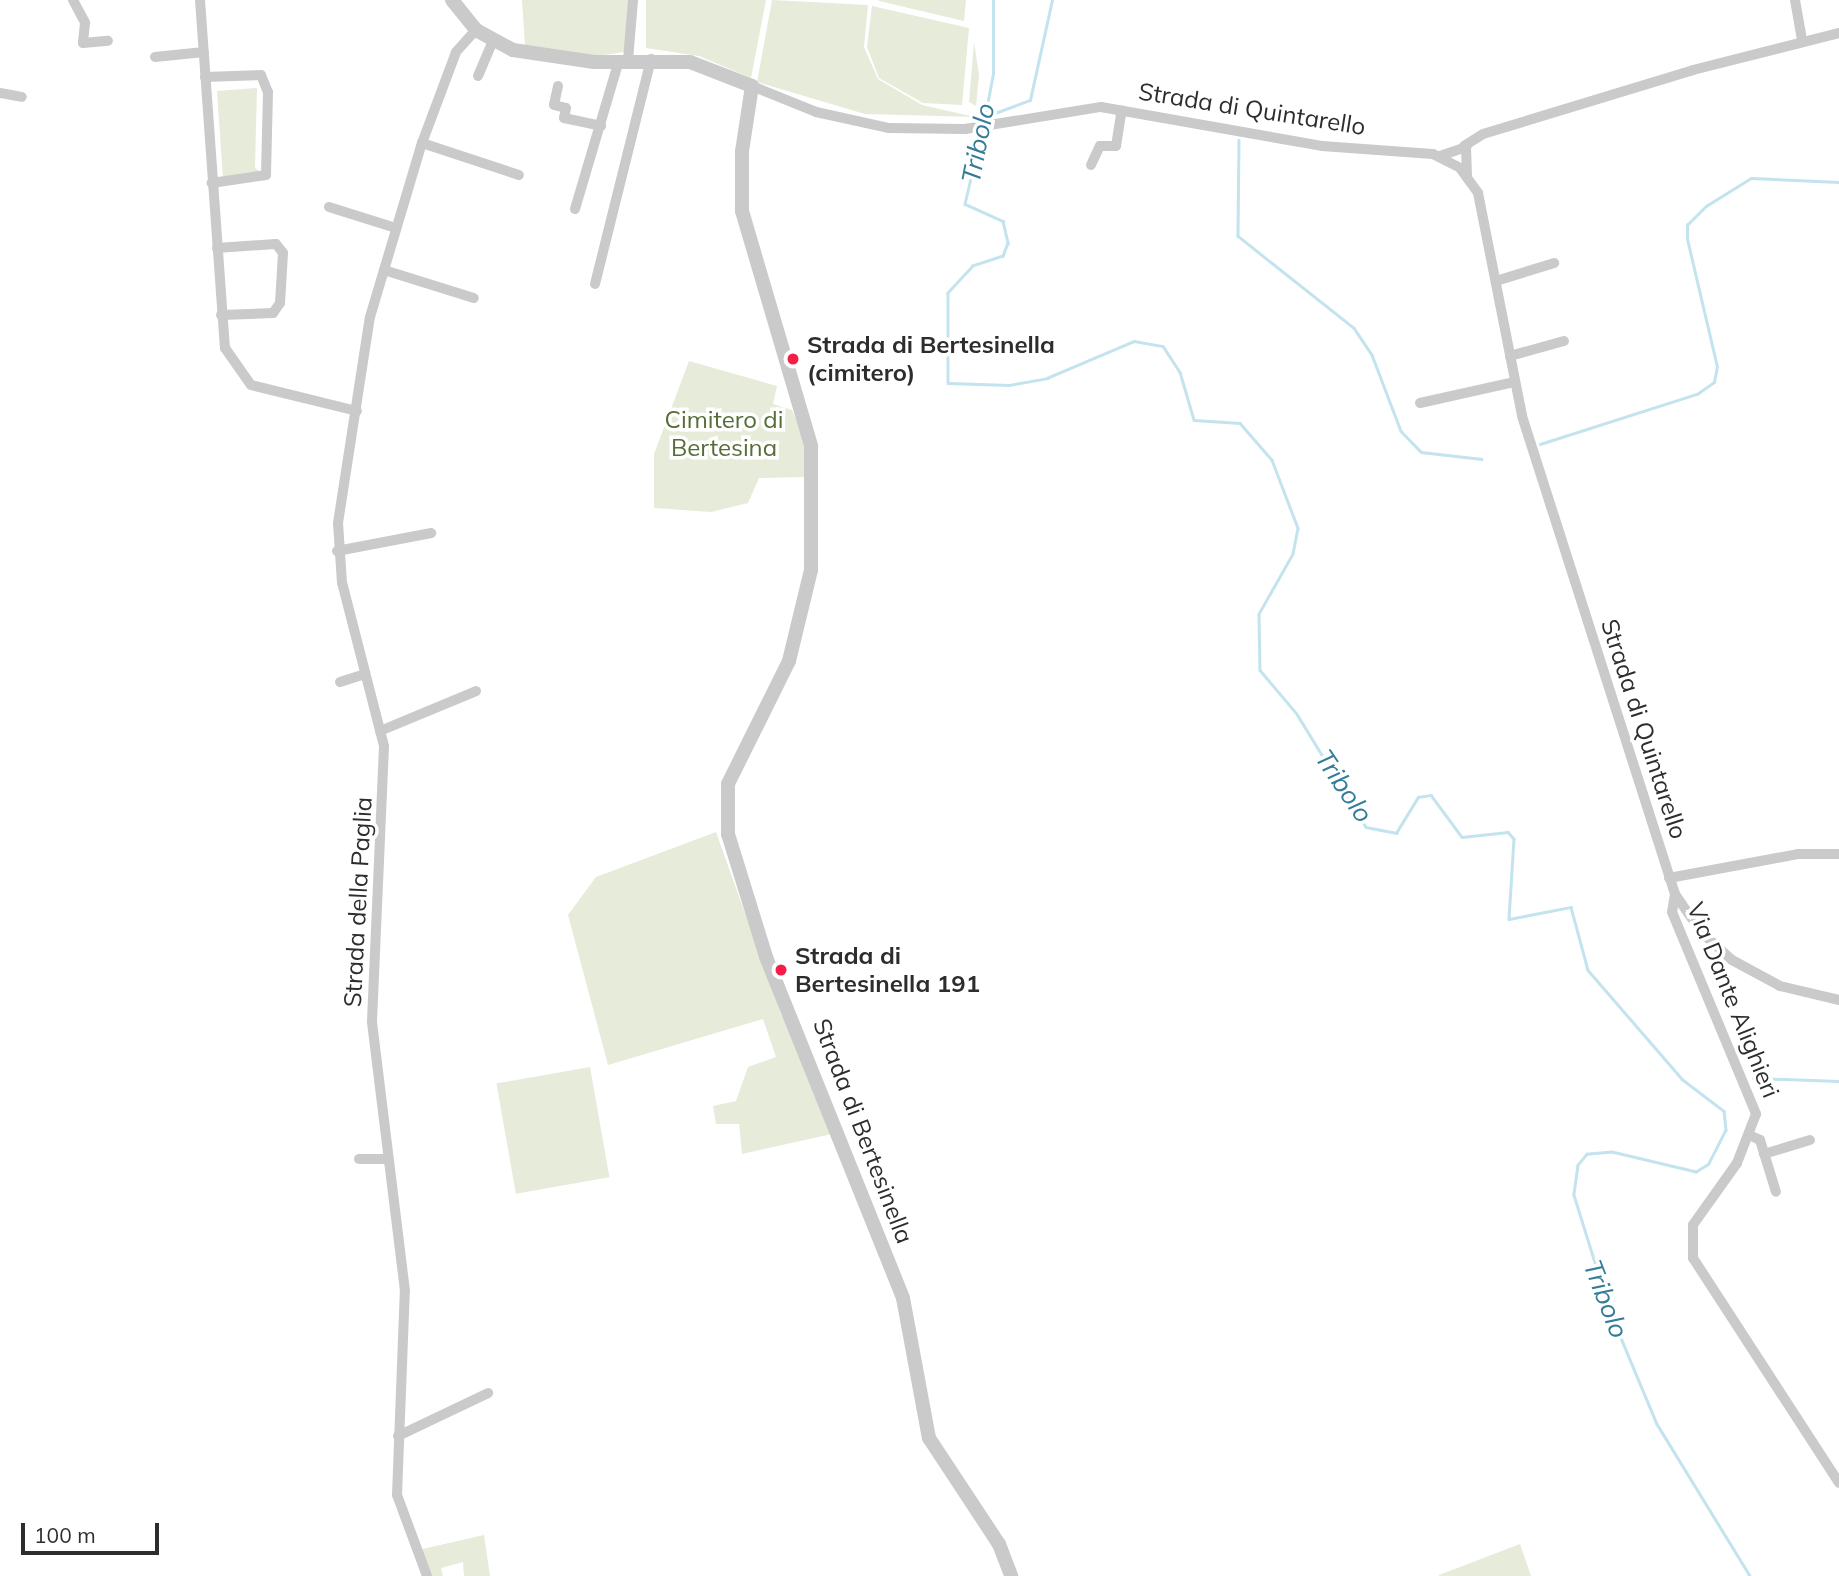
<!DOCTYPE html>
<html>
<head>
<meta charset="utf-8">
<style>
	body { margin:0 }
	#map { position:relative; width:1839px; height:1576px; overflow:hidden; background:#fff; font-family:Mulish,sans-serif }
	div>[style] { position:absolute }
	.green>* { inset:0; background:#e6ecd9; transform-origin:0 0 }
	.stream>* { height:2.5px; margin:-1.25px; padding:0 1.25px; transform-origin:1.25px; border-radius:1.25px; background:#c3e3ee }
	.minor>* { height:10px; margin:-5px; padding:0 5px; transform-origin:5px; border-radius:5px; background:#cacaca }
	.tertiary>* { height:14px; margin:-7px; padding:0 7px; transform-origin:7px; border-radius:7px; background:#cacaca }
	.dots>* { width:19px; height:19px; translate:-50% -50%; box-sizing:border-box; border:4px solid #fff; border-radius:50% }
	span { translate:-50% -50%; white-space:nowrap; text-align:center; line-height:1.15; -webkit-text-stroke:7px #fff; paint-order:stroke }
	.street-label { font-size:24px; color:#2d2d2d }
	.poi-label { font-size:24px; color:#2d2d2d; font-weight:700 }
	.left { translate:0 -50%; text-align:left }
	.park-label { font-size:24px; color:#576d37 }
	.water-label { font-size:26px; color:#347d97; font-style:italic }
	.scale { position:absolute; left:21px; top:1523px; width:138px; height:32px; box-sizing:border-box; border:4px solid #2d2d2d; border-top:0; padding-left:9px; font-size:21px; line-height:24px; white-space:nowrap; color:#2d2d2d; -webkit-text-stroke:5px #fff; paint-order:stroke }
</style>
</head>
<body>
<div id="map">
	<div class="green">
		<i style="clip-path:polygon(522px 0,637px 0,630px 51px,598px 56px,525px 46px)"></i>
		<i style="clip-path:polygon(646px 0,766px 0,751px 78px,699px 56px,646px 48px)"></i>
		<i style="clip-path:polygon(772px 0,868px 5px,864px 47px,878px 79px,922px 105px,975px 117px,865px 114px,757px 82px)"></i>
		<i style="clip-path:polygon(966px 0,964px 21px,879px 1px,879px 0)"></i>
		<i style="clip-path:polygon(872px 6px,969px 28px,962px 105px,923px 103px,879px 78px,867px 47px)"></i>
		<i style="clip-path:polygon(974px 42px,979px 75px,976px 106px,969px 102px)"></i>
		<i style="clip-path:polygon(257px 88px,255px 168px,263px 174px,223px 179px,217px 91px)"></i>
		<i style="clip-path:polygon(689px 361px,777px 386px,773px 404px,792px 410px,803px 436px,806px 477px,759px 478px,748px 503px,711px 512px,654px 508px,654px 454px)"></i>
		<i style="clip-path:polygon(716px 832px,781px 1014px,796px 1030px,832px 1134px,742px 1154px,739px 1124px,716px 1124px,713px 1106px,736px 1101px,748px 1067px,776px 1057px,763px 1019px,608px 1065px,568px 915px,596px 877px)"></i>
		<i style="left:590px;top:1067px;width:112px;height:95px;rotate:80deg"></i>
		<i style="clip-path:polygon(484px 1535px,490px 1576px,464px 1576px,463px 1562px,441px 1568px,443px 1576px,429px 1576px,418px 1550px)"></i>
		<i style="clip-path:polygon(1520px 1544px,1531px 1576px,1439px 1576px,1439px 1575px)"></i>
	</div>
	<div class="stream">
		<i style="left:984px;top:117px;width:49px;rotate:-20.3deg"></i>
		<i style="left:1030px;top:100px;width:102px;rotate:-77.6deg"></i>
		<i style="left:984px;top:121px;width:48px;rotate:-79.2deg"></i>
		<i style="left:993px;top:74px;width:74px;rotate:-90deg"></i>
		<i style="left:982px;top:131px;width:75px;rotate:103.1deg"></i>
		<i style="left:965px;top:204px;width:42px;rotate:24.1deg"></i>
		<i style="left:1003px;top:221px;width:23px;rotate:77deg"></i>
		<i style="left:1008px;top:243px;width:14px;rotate:111deg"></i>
		<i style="left:1003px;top:256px;width:32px;rotate:162deg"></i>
		<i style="left:973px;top:266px;width:37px;rotate:133deg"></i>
		<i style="left:948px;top:293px;width:90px;rotate:90deg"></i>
		<i style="left:948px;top:383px;width:61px;rotate:1.9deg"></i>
		<i style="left:1009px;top:385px;width:39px;rotate:-10deg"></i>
		<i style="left:1047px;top:378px;width:95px;rotate:-23deg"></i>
		<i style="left:1134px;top:341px;width:29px;rotate:10deg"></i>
		<i style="left:1163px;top:346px;width:31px;rotate:57deg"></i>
		<i style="left:1180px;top:372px;width:50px;rotate:73.7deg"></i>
		<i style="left:1194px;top:420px;width:46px;rotate:3.7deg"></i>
		<i style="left:1240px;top:423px;width:49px;rotate:49.1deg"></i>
		<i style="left:1272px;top:460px;width:73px;rotate:69.1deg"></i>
		<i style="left:1298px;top:528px;width:26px;rotate:101deg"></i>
		<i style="left:1293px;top:554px;width:69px;rotate:119.5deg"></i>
		<i style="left:1259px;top:614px;width:56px;rotate:89deg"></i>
		<i style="left:1260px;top:670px;width:57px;rotate:49.9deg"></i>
		<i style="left:1297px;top:714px;width:132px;rotate:58.6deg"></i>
		<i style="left:1366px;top:827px;width:31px;rotate:11deg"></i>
		<i style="left:1396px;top:833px;width:42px;rotate:-58.6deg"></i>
		<i style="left:1418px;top:797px;width:13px;rotate:-9deg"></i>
		<i style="left:1431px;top:795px;width:52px;rotate:53.6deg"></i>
		<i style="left:1462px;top:837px;width:46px;rotate:-6.2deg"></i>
		<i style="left:1508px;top:832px;width:9px;rotate:49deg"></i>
		<i style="left:1514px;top:839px;width:80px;rotate:93.6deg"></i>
		<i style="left:1509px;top:919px;width:63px;rotate:-11deg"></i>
		<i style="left:1571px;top:907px;width:65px;rotate:74.9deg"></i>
		<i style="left:1588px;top:970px;width:144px;rotate:49.2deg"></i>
		<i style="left:1682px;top:1079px;width:53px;rotate:37.3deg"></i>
		<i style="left:1724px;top:1111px;width:19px;rotate:84deg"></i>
		<i style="left:1726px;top:1130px;width:38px;rotate:117deg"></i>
		<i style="left:1709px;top:1164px;width:15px;rotate:148deg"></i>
		<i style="left:1696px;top:1172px;width:86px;rotate:-166.6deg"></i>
		<i style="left:1612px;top:1152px;width:25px;rotate:175deg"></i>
		<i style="left:1587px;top:1154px;width:14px;rotate:129deg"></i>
		<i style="left:1578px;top:1165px;width:30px;rotate:98deg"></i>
		<i style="left:1574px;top:1195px;width:125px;rotate:72.7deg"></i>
		<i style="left:1611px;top:1314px;width:119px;rotate:67.3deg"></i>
		<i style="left:1657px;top:1424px;width:178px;rotate:58.5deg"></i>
		<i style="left:1239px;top:140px;width:96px;rotate:90.6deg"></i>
		<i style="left:1238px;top:236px;width:148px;rotate:38.4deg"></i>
		<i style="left:1354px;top:328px;width:32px;rotate:56deg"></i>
		<i style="left:1372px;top:355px;width:81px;rotate:69.1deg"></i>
		<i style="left:1401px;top:431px;width:29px;rotate:46deg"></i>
		<i style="left:1421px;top:452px;width:61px;rotate:6.5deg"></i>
		<i style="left:1540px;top:444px;width:165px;rotate:-17.7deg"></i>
		<i style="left:1697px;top:394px;width:21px;rotate:-35deg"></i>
		<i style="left:1714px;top:382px;width:15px;rotate:-79deg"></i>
		<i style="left:1717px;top:367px;width:131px;rotate:-103.2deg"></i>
		<i style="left:1687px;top:239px;width:14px;rotate:-90deg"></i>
		<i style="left:1687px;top:225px;width:27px;rotate:-45deg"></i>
		<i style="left:1706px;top:206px;width:53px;rotate:-31.9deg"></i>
		<i style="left:1751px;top:178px;width:88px;rotate:2.6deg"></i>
		<i style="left:1753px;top:1078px;width:86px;rotate:2deg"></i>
	</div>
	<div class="minor">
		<i style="left:73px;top:0;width:26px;rotate:62deg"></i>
		<i style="left:85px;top:23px;width:20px;rotate:96deg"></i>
		<i style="left:83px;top:43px;width:25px;rotate:-5deg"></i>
		<i style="left:200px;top:0;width:349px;rotate:85.9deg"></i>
		<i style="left:225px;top:348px;width:45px;rotate:54.9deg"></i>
		<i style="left:251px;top:385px;width:109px;rotate:13.8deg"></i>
		<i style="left:1795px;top:0;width:40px;rotate:80deg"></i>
		<i style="left:155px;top:57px;width:49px;rotate:-5.8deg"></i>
		<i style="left:628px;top:60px;width:60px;rotate:-85.2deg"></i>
		<i style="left:478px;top:76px;width:39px;rotate:-67deg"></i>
		<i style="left:205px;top:77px;width:56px;rotate:-2deg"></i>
		<i style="left:261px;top:75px;width:18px;rotate:68deg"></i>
		<i style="left:268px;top:92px;width:83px;rotate:91.4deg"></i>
		<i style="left:266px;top:175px;width:55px;rotate:171.6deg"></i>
		<i style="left:558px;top:86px;width:19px;rotate:102deg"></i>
		<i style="left:554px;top:105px;width:12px;rotate:14deg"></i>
		<i style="left:566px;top:108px;width:10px;rotate:101deg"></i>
		<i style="left:564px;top:118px;width:38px;rotate:12deg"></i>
		<i style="left:752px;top:86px;width:69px;rotate:22.1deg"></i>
		<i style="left:816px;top:112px;width:75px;rotate:12.4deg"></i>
		<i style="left:889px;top:128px;width:76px;rotate:0.8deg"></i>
		<i style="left:965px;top:129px;width:138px;rotate:-9.2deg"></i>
		<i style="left:1101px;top:107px;width:224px;rotate:10deg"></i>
		<i style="left:1322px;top:146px;width:111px;rotate:4.1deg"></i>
		<i style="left:1433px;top:154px;width:30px;rotate:27deg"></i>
		<i style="left:1460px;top:168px;width:31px;rotate:54deg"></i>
		<i style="left:1478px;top:193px;width:227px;rotate:78.8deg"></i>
		<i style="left:1522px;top:416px;width:502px;rotate:72.25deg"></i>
		<i style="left:1675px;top:894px;width:46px;rotate:55.6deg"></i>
		<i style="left:1701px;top:932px;width:42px;rotate:42.1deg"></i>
		<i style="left:1732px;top:960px;width:55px;rotate:28.4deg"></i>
		<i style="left:1780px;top:986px;width:61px;rotate:13.3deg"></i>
		<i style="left:0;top:93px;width:22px;rotate:10deg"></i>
		<i style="left:422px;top:143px;width:102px;rotate:18.3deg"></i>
		<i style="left:1464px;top:146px;width:22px;rotate:-32deg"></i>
		<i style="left:1483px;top:134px;width:220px;rotate:-16.9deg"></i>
		<i style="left:1693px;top:70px;width:151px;rotate:-14.2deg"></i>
		<i style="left:1440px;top:156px;width:28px;rotate:-19deg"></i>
		<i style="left:1466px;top:147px;width:28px;rotate:88deg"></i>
		<i style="left:1091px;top:165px;width:21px;rotate:-65deg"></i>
		<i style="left:1100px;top:146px;width:16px"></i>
		<i style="left:1116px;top:146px;width:36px;rotate:-81deg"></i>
		<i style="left:329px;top:207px;width:70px;rotate:17.4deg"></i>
		<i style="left:575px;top:209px;width:155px;rotate:-73.5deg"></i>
		<i style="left:217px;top:248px;width:59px;rotate:-3.9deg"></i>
		<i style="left:276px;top:244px;width:11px;rotate:52deg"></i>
		<i style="left:283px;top:253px;width:50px;rotate:93.4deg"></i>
		<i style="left:280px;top:303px;width:12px;rotate:125deg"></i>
		<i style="left:273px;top:313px;width:52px;rotate:177.8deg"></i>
		<i style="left:384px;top:270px;width:94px;rotate:17.3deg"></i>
		<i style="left:1496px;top:281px;width:61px;rotate:-17.2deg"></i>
		<i style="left:595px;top:284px;width:232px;rotate:-76deg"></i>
		<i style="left:1510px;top:356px;width:56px;rotate:-15.5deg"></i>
		<i style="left:1420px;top:403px;width:96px;rotate:-12.6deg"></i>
		<i style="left:337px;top:551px;width:96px;rotate:-10.8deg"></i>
		<i style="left:340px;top:682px;width:23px;rotate:-18deg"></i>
		<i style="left:380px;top:731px;width:104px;rotate:-22.6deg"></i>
		<i style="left:1669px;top:878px;width:132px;rotate:-10.5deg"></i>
		<i style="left:1799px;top:854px;width:40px"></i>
		<i style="left:1675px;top:894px;width:18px;rotate:99deg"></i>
		<i style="left:1672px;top:912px;width:219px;rotate:67.4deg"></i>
		<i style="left:1756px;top:1114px;width:53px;rotate:111.2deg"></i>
		<i style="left:1737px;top:1163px;width:76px;rotate:125.4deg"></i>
		<i style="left:1693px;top:1225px;width:33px;rotate:90deg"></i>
		<i style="left:1693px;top:1258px;width:268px;rotate:57deg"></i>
		<i style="left:1749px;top:1135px;width:12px;rotate:24deg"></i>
		<i style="left:1760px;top:1140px;width:54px;rotate:72.9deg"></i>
		<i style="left:1764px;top:1154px;width:48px;rotate:-16.9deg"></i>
		<i style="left:359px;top:1159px;width:26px"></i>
		<i style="left:398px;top:1436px;width:100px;rotate:-25.5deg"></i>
		<i style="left:427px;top:1576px;width:86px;rotate:-110.3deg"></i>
		<i style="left:397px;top:1495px;width:204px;rotate:-87.8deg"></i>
		<i style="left:405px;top:1291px;width:272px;rotate:-97deg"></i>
		<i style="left:372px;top:1021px;width:275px;rotate:-87.5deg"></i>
		<i style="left:384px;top:746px;width:168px;rotate:-104.4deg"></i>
		<i style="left:342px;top:583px;width:60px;rotate:-93.8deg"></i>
		<i style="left:338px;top:523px;width:208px;rotate:-81.2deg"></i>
		<i style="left:370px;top:317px;width:182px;rotate:-73.4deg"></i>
		<i style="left:422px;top:143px;width:97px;rotate:-69.5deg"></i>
		<i style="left:456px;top:52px;width:30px;rotate:-48deg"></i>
	</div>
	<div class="tertiary">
		<i style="left:452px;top:0;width:38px;rotate:51deg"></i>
		<i style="left:476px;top:30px;width:42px;rotate:28.4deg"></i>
		<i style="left:513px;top:50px;width:82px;rotate:8.4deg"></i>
		<i style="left:594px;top:62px;width:96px"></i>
		<i style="left:690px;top:62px;width:66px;rotate:21.2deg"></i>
		<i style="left:752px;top:86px;width:66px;rotate:98.7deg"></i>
		<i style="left:742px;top:151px;width:60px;rotate:90deg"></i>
		<i style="left:742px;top:211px;width:245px;rotate:73.6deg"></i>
		<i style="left:811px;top:446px;width:124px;rotate:90deg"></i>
		<i style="left:811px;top:570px;width:94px;rotate:103.6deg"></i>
		<i style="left:789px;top:661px;width:137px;rotate:116.4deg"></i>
		<i style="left:728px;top:784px;width:50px;rotate:90deg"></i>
		<i style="left:728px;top:834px;width:129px;rotate:72.8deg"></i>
		<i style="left:766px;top:957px;width:367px;rotate:68.1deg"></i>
		<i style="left:903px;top:1298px;width:142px;rotate:79.5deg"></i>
		<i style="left:929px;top:1438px;width:127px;rotate:56.6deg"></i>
		<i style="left:999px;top:1544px;width:34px;rotate:69deg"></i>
	</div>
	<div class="dots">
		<i style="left:793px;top:359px;background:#f51e49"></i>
		<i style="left:781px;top:970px;background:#f51e49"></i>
	</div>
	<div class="street-label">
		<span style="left:1252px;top:109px;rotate:9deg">Strada di Quintarello</span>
		<span style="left:1644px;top:729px;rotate:72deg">Strada di Quintarello</span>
		<span style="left:358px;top:902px;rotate:-87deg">Strada della Paglia</span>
		<span style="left:1733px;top:1000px;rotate:68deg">Via Dante Alighieri</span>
		<span style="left:863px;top:1131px;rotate:69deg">Strada di Bertesinella</span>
	</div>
	<div class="poi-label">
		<span class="left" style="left:807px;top:359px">Strada di Bertesinella<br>(cimitero)</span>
		<span class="left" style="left:795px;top:970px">Strada di<br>Bertesinella 191</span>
	</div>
	<div class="park-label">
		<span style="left:724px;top:434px">Cimitero di<br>Bertesina</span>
	</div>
	<div class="water-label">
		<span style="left:978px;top:143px;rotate:-79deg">Tribolo</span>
		<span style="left:1344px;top:786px;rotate:56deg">Tribolo</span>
		<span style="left:1606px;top:1299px;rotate:69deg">Tribolo</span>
	</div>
	<div class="scale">100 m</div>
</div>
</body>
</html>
